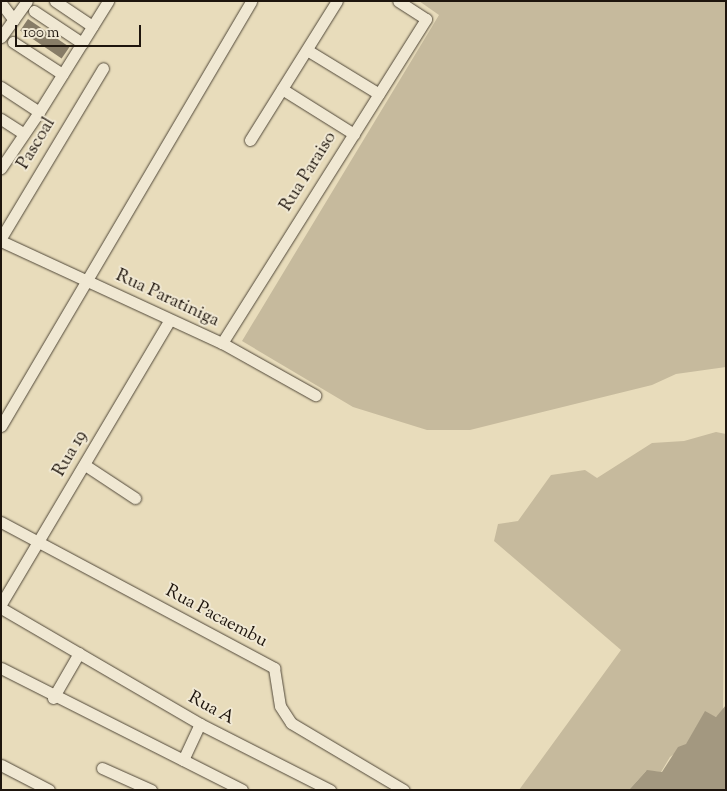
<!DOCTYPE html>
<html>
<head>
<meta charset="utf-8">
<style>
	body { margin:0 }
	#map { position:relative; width:727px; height:791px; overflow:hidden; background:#e8dcbb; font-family:"Sorts Mill Goudy",serif }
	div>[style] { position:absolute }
	.green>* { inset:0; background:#c6ba9d }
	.water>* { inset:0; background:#a39880 }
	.building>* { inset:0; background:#877c67; transform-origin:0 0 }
	.roads { filter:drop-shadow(0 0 1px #504738) drop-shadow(0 0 1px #504738) }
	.minor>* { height:11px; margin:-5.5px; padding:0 5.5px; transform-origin:5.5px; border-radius:5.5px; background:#f0e8d3 }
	span { translate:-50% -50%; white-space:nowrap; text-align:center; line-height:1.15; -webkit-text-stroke:4px #f0e8d3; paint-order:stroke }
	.street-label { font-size:18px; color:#1e150d }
	.frame { position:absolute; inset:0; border:2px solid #1e150d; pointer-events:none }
	.scale { position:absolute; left:15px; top:25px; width:126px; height:22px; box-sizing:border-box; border:2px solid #1e150d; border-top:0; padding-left:6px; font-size:15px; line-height:18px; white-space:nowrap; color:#1e150d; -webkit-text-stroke:4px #f0e8d3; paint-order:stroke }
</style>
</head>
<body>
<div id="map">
	<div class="green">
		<i style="clip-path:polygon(419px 1px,726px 1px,726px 367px,676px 374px,652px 385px,470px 430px,427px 430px,353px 407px,242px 341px,439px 15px)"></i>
		<i style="clip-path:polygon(716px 432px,726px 434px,723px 713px,716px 717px,705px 712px,686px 745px,670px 757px,661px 772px,646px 771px,629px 790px,519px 790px,621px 650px,494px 541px,498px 524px,518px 521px,551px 475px,585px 470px,597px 478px,652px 443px,684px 441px)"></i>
	</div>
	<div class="water">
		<i style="clip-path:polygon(726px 705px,726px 790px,629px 790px,647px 770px,662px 772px,678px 747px,686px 744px,705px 711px,716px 717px)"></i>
	</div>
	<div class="building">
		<i style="left:28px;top:19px;width:50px;height:14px;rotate:34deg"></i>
	</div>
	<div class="roads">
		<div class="minor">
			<i style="left:55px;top:1px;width:45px;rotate:34deg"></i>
			<i style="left:1px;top:3px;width:21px;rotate:53deg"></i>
			<i style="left:34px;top:11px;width:58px;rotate:33.7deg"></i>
			<i style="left:1px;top:37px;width:44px;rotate:-54.2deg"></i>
			<i style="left:13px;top:42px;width:59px;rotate:33.1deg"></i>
			<i style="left:307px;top:50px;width:84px;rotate:31.4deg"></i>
			<i style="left:1px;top:87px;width:45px;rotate:33.3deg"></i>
			<i style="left:39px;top:112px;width:68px;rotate:124.2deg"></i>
			<i style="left:282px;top:89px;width:85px;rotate:32deg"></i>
			<i style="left:39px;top:112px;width:131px;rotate:-58.1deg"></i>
			<i style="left:1px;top:119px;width:27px;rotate:33deg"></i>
			<i style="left:250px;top:140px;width:164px;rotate:-58deg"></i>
			<i style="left:1px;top:238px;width:198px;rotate:-59deg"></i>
			<i style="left:1px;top:241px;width:243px;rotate:24.8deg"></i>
			<i style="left:222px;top:343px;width:107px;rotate:29.2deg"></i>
			<i style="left:222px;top:343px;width:383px;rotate:-57.8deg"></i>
			<i style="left:426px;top:19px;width:33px;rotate:-147deg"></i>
			<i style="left:1px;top:426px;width:493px;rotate:-59.5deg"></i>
			<i style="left:85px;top:465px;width:60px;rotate:33.4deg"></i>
			<i style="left:1px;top:522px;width:310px;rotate:28.1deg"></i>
			<i style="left:274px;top:668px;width:38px;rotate:81deg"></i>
			<i style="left:280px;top:706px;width:20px;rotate:57deg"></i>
			<i style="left:291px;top:723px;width:131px;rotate:30.7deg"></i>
			<i style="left:1px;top:604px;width:329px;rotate:-59.3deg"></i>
			<i style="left:1px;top:608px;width:230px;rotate:30.2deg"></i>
			<i style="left:200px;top:724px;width:146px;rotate:26.9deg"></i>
			<i style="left:1px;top:668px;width:270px;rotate:26.8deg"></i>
			<i style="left:53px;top:698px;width:52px;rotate:-60deg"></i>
			<i style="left:183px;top:760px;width:40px;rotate:-65deg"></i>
			<i style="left:1px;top:765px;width:54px;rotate:27.5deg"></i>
			<i style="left:102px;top:768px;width:54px;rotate:24.2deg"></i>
		</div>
	</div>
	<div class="street-label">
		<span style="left:37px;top:144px;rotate:-59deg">Pascoal</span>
		<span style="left:309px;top:172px;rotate:-58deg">Rua Paraiso</span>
		<span style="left:167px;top:299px;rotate:25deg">Rua Paratiniga</span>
		<span style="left:71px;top:454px;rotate:-60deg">Rua 19</span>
		<span style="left:216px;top:617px;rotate:28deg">Rua Pacaembu</span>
		<span style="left:211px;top:709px;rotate:29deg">Rua A</span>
	</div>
	<div class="frame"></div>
	<div class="scale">100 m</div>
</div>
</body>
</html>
